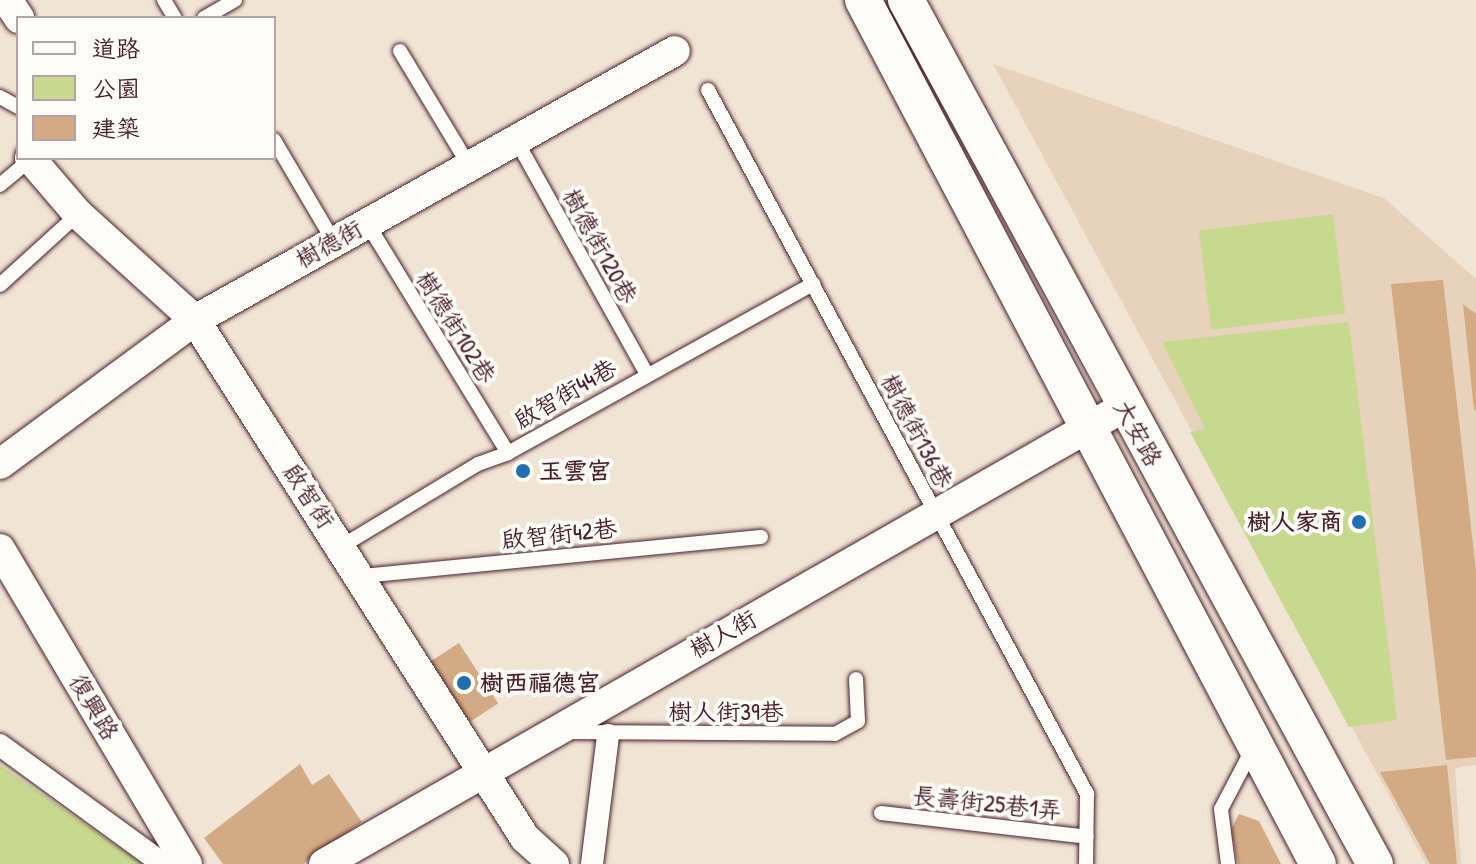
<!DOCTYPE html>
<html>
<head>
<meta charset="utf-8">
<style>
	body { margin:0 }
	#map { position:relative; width:1476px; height:864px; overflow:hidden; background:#f0e4d4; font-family:"Patrick Hand","LXGW WenKai TC",sans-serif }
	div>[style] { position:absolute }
	.built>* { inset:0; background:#e7d3bc }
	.green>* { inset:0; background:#c6d98e; transform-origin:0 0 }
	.building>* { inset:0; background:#d2ab84; transform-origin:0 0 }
	.roads { filter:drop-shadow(0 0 2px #4a1f2b) drop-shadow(0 0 2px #4a1f2b) }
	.service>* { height:14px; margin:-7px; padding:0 7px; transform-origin:7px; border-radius:7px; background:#fdfcf7 }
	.pedestrian>* { height:22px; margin:-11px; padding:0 11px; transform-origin:11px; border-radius:11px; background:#fdfcf7 }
	.minor>* { height:30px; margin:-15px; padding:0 15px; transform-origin:15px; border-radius:15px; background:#fdfcf7 }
	.tertiary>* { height:36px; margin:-18px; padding:0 18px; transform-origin:18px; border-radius:18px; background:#fdfcf7 }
	.dots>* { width:22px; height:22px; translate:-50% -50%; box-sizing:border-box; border:4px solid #fdfcf7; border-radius:50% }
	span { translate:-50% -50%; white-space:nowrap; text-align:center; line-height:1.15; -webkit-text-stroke:8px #fdfcf7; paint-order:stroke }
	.street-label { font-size:24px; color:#4a1f2b }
	.poi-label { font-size:24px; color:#4a1f2b; font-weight:700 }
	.left { translate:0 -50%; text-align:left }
	.right { translate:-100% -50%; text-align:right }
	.legend { position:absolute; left:16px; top:16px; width:260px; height:144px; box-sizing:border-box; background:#fdfcf7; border:2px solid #b5a4a5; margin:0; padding:10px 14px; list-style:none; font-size:24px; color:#4a1f2b }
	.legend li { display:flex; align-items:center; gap:16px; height:40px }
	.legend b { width:40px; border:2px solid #b5a4a5 }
</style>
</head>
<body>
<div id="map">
	<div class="built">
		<i style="clip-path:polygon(993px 64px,1384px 198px,1476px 279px,1476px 765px,1455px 768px,1461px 864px,1426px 864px)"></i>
	</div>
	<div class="green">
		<i style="left:1333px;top:214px;width:100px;height:135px;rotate:83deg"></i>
		<i style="clip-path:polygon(1349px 322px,1397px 720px,1349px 727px,1190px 432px,1205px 429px,1162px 342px)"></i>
		<i style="clip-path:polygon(0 765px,143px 864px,0 864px)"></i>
	</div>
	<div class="building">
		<i style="clip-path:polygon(1443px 280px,1476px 571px,1476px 757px,1446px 760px,1391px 284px)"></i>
		<i style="clip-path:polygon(1463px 304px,1476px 314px,1476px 410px,1474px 410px)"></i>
		<i style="left:459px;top:643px;width:72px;height:34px;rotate:57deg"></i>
		<i style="clip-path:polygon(300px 764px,312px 785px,329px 774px,362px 822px,303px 864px,223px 864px,204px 838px)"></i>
		<i style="clip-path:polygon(1447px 765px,1457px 864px,1430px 864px,1380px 772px)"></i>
		<i style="clip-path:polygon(1239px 814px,1259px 821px,1281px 864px,1238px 864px,1231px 829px)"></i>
	</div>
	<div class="roads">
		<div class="service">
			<i style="left:164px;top:0;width:21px;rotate:59deg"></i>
			<i style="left:204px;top:18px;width:36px;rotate:-30deg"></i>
			<i style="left:400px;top:51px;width:135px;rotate:58.9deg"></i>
			<i style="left:708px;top:90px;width:800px;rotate:61.7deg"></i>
			<i style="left:1087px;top:794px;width:70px;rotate:90.8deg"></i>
			<i style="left:0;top:97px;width:21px;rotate:29deg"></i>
			<i style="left:274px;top:140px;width:118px;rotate:59.5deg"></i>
			<i style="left:516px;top:140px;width:267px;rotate:60.8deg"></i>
			<i style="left:0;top:185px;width:39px;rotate:-40deg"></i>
			<i style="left:367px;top:223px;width:270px;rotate:58.5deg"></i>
			<i style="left:0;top:285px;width:105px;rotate:-42.3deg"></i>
			<i style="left:342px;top:546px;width:159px;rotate:-31.1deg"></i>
			<i style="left:478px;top:464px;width:32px;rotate:-20deg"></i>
			<i style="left:508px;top:453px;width:349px;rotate:-29deg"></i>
			<i style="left:362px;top:576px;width:401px;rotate:-5.6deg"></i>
			<i style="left:567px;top:732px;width:268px;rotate:0.4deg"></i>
			<i style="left:835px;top:734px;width:26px;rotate:-29deg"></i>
			<i style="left:858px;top:721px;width:42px;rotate:-92.7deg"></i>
			<i style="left:881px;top:813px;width:207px;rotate:6.6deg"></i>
			<i style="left:1228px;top:864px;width:55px;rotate:-97.3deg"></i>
			<i style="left:1221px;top:809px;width:67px;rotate:-62.3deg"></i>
		</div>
		<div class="pedestrian">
			<i style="left:0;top:745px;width:202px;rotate:36.1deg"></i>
			<i style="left:592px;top:864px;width:130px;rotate:-82.9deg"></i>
		</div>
		<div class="minor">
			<i style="left:7px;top:0;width:22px;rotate:56deg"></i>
			<i style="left:30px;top:158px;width:74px;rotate:49.4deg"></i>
			<i style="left:78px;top:214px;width:158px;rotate:42.2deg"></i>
			<i style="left:195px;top:320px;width:614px;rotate:57.5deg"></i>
			<i style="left:525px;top:838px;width:39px;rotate:42deg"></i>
			<i style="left:0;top:464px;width:242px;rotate:-36.4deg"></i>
			<i style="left:195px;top:320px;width:550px;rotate:-29.27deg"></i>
			<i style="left:0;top:549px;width:366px;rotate:59.3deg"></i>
			<i style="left:324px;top:864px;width:921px;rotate:-29.74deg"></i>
		</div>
		<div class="tertiary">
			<i style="left:863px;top:0;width:976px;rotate:62.23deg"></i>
			<i style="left:906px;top:0;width:983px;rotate:61.51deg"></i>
		</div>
	</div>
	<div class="dots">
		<i style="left:523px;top:471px;background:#1f6fb2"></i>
		<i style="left:1359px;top:522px;background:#1f6fb2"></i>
		<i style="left:464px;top:683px;background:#1f6fb2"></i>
	</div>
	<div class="street-label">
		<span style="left:329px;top:244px;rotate:-29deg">樹德街</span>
		<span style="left:600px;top:246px;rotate:61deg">樹德街120巷</span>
		<span style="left:456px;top:327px;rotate:58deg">樹德街102巷</span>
		<span style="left:565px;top:394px;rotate:-30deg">啟智街44巷</span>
		<span style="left:917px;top:431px;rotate:62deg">樹德街136巷</span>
		<span style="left:1138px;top:433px;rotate:61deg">大安路</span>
		<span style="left:309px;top:496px;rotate:57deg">啟智街</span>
		<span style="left:559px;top:534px;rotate:-6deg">啟智街42巷</span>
		<span style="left:723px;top:634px;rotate:-29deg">樹人街</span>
		<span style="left:94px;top:707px;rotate:59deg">復興路</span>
		<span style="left:726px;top:712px">樹人街39巷</span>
		<span style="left:987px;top:803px;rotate:6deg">長壽街25巷1弄</span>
	</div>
	<div class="poi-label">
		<span class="left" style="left:539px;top:471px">玉雲宮</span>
		<span class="right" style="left:1343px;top:522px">樹人家商</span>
		<span class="left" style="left:480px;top:683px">樹西福德宮</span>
	</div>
	<ul class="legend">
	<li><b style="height:10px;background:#fdfcf7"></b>道路</li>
	<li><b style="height:22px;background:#c6d98e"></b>公園</li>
	<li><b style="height:22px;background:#d2ab84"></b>建築</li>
	</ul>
</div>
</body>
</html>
